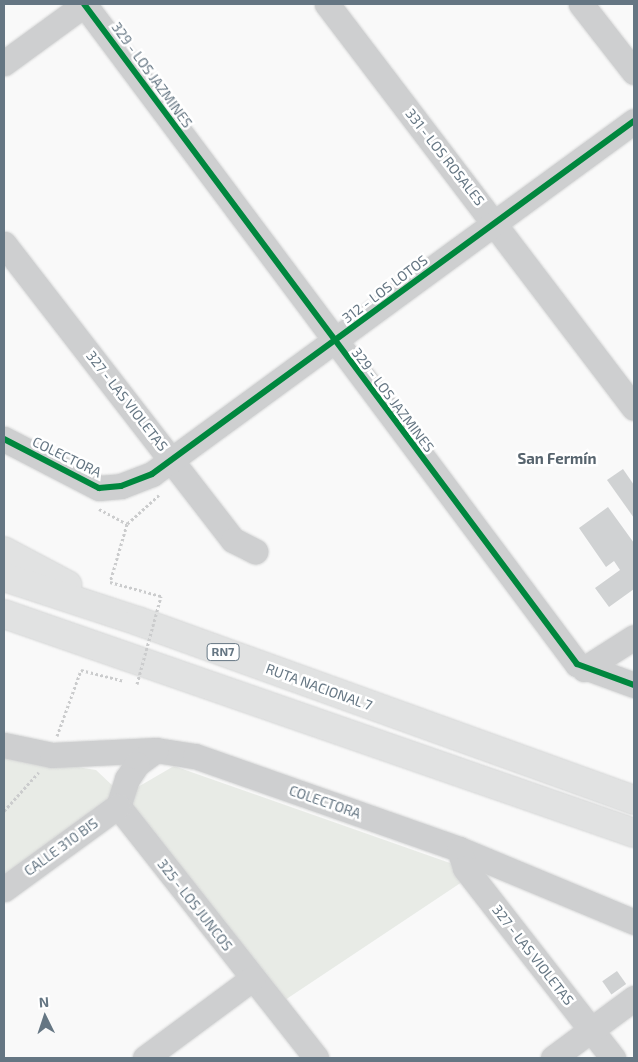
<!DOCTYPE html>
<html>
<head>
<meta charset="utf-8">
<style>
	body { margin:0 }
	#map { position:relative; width:638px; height:1062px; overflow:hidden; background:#f9f9f9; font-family:"Exo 2",sans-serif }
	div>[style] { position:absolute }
	.green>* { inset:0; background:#e8ebe6 }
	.building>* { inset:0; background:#d0d2d3; transform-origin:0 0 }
	.path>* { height:3px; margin-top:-1.5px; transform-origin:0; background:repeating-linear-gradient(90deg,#cbcccd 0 2.5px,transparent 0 5px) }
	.roads { filter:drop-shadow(0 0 1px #d5d6d6) drop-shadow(0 0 1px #d5d6d6) }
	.minor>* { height:25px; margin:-12.5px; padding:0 12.5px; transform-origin:12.5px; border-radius:12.5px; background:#cecfd0 }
	.highway>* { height:28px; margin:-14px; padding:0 14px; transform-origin:14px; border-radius:14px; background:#e1e2e2 }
	.path-bridge>* { height:3px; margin-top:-1.5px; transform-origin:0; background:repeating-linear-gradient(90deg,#cbcccd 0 2.5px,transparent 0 5px) }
	.cycleway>* { height:6px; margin:-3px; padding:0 3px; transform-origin:3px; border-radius:3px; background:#00873e }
	span { translate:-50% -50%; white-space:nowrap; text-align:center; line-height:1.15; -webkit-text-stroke:5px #fff; paint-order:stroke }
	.shield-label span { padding:1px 4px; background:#fff; border:1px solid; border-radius:4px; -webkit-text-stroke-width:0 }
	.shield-label { font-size:12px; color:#657683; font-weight:700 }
	.street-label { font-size:14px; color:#657683 }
	.neighbourhood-label { font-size:15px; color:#57646e; font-weight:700 }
	.frame { position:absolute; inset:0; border:5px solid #657683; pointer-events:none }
	.north { position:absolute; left:20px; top:992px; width:50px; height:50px; -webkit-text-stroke:4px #fff; paint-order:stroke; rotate:356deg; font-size:14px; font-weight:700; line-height:20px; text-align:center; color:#657683 }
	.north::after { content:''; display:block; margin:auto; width:18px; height:22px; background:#657683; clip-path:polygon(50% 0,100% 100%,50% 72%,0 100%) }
</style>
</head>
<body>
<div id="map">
	<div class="green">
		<i style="clip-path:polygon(4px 755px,96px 770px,114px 787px,119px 798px,174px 766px,450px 863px,465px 880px,282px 1002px,119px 799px,4px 883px)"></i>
	</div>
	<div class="building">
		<i style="clip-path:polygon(623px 469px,634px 485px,634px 518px,607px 480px)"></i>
		<i style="clip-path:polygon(608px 507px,634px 543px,634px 589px,609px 607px,595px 588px,620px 570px,614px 561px,606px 567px,579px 528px)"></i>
		<i style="left:617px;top:971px;width:16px;height:18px;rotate:55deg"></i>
	</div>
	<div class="path">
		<i style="left:159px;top:495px;width:43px;rotate:137.8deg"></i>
		<i style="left:127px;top:524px;width:60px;rotate:106.3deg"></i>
		<i style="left:110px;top:582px;width:53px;rotate:15.4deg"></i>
		<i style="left:99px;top:509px;width:32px;rotate:28deg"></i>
		<i style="left:57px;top:736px;width:70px;rotate:-70deg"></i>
		<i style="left:81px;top:670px;width:44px;rotate:14.3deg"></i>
		<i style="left:4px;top:811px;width:52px;rotate:-48.1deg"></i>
	</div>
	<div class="roads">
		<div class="minor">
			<i style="left:84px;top:4px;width:824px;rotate:53.24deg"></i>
			<i style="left:577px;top:664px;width:61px;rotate:20.2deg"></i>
			<i style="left:327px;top:4px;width:507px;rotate:52.77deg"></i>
			<i style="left:581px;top:4px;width:86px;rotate:52.1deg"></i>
			<i style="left:4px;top:63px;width:100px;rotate:-36.1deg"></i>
			<i style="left:4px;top:244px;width:374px;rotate:52.3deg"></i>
			<i style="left:233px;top:540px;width:25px;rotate:27deg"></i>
			<i style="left:4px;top:439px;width:107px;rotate:27.3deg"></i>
			<i style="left:99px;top:488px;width:22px;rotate:-5deg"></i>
			<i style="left:121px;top:486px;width:33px;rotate:-21deg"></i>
			<i style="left:152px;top:474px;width:597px;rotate:-36.22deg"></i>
			<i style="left:584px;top:669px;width:59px;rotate:-32.6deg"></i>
			<i style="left:4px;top:745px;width:49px;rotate:11.8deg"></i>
			<i style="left:52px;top:755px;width:104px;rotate:-2.8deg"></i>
			<i style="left:156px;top:750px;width:39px;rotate:9deg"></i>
			<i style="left:195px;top:756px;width:280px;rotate:19.4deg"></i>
			<i style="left:459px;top:849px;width:190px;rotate:22.6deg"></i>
			<i style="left:156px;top:750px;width:24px;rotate:144deg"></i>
			<i style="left:137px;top:764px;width:18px;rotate:124deg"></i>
			<i style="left:127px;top:779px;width:28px;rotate:108deg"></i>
			<i style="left:118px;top:806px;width:320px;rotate:51.8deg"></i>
			<i style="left:459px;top:849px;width:20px;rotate:72deg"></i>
			<i style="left:465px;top:868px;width:241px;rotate:52.1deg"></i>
			<i style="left:4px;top:889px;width:141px;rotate:-36.1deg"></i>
			<i style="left:145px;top:1058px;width:134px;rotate:-36.5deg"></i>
			<i style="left:553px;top:1058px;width:101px;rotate:-36.5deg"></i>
		</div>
		<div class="highway">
			<i style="left:4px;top:551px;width:72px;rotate:28deg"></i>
			<i style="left:4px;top:577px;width:141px;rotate:18.2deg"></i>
			<i style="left:138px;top:621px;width:527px;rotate:19.84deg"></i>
			<i style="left:4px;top:614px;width:667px;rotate:19.17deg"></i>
		</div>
	</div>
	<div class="path-bridge">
		<i style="left:137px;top:684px;width:91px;rotate:-74.7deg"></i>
	</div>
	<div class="cycleway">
		<i style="left:84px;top:4px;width:824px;rotate:53.24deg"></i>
		<i style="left:577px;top:664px;width:61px;rotate:20.2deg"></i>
		<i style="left:4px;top:439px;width:107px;rotate:27.3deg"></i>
		<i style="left:99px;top:488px;width:22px;rotate:-5deg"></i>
		<i style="left:121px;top:486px;width:33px;rotate:-21deg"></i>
		<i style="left:152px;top:474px;width:597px;rotate:-36.22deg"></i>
	</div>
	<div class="shield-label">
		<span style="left:223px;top:652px">RN7</span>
	</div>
	<div class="street-label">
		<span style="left:152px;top:75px;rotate:54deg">329 - LOS JAZMINES</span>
		<span style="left:445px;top:157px;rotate:52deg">331 - LOS ROSALES</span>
		<span style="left:385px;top:289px;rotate:-37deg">312 - LOS LOTOS</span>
		<span style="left:393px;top:400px;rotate:53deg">329 - LOS JAZMINES</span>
		<span style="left:127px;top:401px;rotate:52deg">327 - LAS VIOLETAS</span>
		<span style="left:67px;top:457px;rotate:26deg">COLECTORA</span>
		<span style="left:319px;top:687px;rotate:20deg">RUTA NACIONAL 7</span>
		<span style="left:325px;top:802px;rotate:19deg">COLECTORA</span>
		<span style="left:61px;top:847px;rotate:-36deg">CALLE 310 BIS</span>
		<span style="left:195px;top:905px;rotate:52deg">325 - LOS JUNCOS</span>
		<span style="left:533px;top:955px;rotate:52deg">327 - LAS VIOLETAS</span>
	</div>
	<div class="neighbourhood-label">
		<span style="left:557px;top:459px">San Fermín</span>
	</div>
	<div class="frame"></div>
	<div class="north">N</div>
</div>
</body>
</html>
